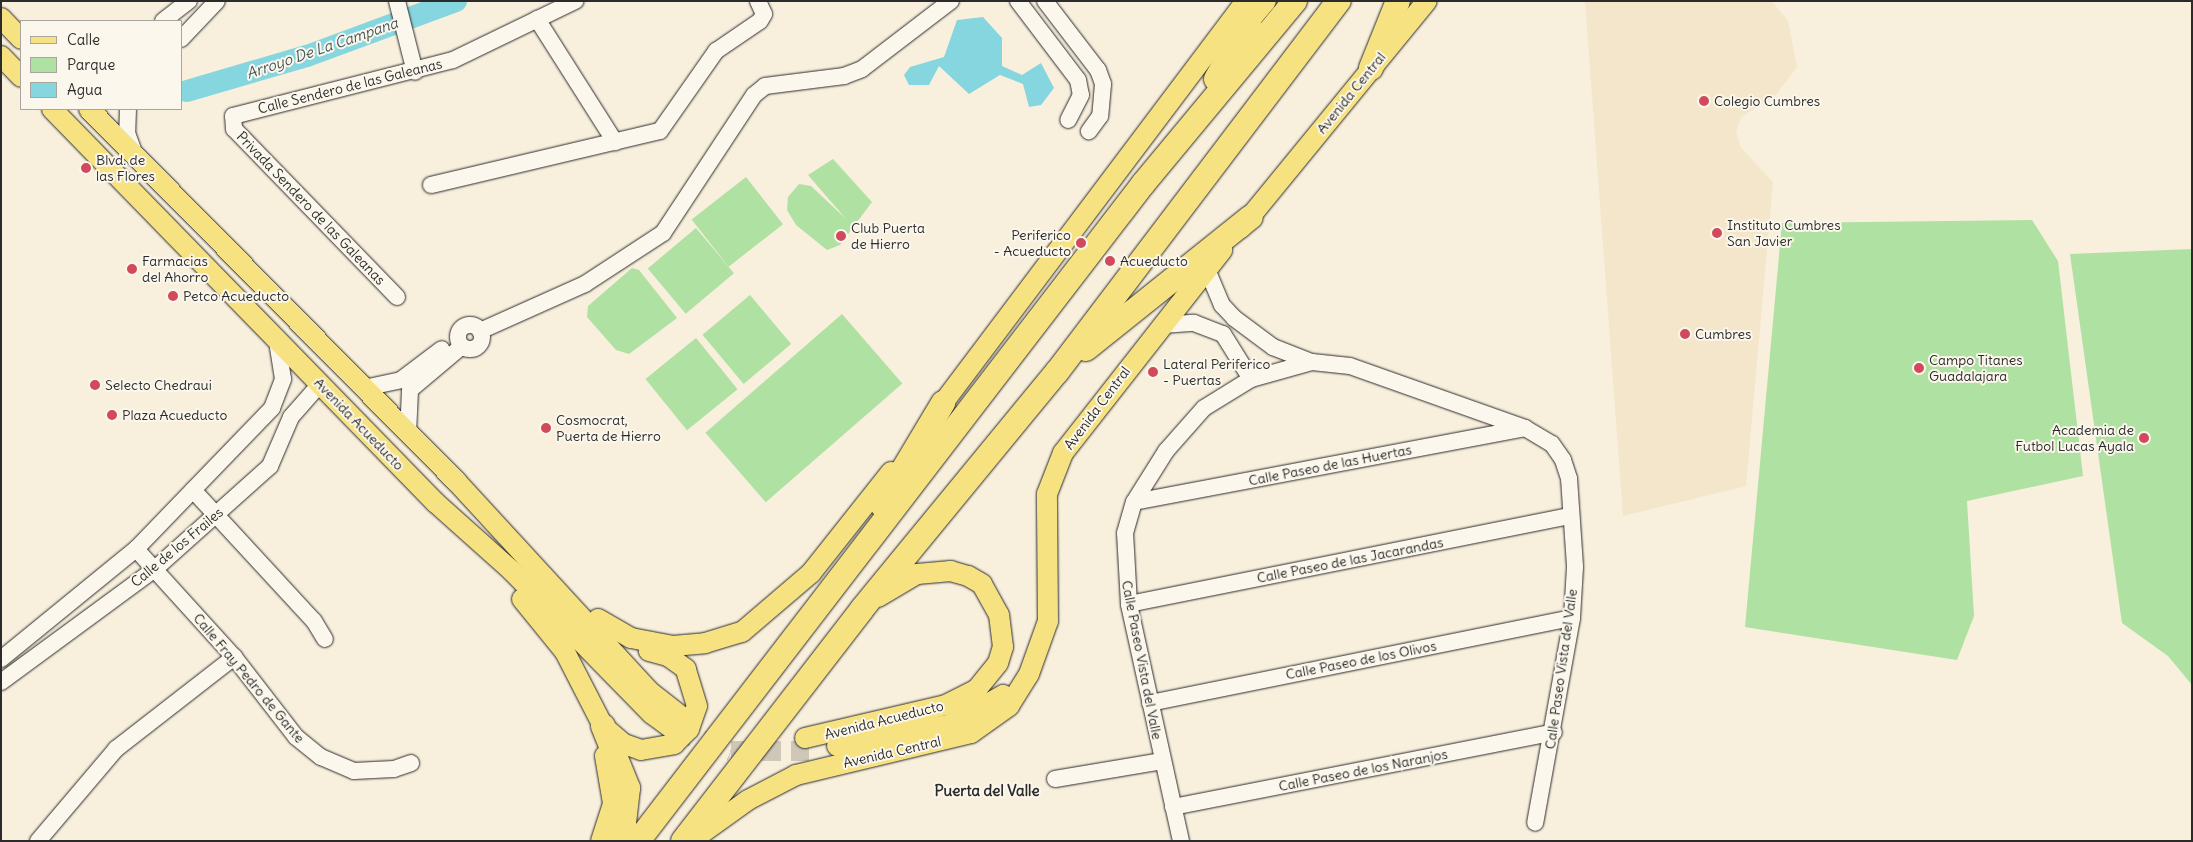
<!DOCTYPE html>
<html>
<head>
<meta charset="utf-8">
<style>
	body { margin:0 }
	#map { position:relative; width:2193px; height:842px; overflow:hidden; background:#f8efdd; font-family:Delius,sans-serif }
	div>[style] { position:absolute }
	.built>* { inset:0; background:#f4e6cb }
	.green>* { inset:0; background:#afe1a2; transform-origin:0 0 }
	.water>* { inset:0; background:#86d6e0 }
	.river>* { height:22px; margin:-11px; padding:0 11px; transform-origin:11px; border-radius:11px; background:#86d6e0 }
	.major-tunnel>* { height:20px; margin-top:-10px; transform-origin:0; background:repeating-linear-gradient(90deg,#cfc8b9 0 20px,transparent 0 30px) }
	.roads { filter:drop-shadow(0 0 1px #2b2b2b) drop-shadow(0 0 1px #2b2b2b) }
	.minor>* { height:16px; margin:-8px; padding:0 8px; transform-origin:8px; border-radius:8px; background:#fbf7ec }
	.minor>.ring { margin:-8px; padding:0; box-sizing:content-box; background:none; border:16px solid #fbf7ec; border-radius:50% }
	.major>* { height:20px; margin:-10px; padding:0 10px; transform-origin:10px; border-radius:10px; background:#f7e281 }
	.highway>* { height:24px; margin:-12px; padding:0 12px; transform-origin:12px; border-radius:12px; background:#f7e281 }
	.dots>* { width:14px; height:14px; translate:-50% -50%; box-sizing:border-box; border:2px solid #fbf7ec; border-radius:50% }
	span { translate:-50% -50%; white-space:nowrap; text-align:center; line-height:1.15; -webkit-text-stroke:4px #fbf7ec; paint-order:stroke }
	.street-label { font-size:14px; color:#2b2b2b }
	.poi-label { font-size:14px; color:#2b2b2b }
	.left { translate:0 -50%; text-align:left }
	.right { translate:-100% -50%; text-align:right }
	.water-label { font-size:15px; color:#425658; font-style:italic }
	.neighbourhood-label { font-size:15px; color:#2b2b2b; font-weight:700 }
	.frame { position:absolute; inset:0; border:2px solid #2b2b2b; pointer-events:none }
	.legend { position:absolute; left:20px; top:20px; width:162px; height:90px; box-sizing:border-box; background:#fbf7ec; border:1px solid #a8a59f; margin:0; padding:6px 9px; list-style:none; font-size:15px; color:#2b2b2b }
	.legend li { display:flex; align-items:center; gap:10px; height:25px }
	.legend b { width:25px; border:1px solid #a8a59f }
</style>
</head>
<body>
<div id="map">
	<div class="built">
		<i style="clip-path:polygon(1585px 1px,1772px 1px,1788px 21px,1797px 67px,1775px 96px,1741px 117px,1736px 132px,1741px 148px,1773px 182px,1746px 486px,1623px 516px)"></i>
	</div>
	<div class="green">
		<i style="clip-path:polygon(833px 159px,872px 202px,840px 245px,827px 250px,796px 225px,787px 210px,788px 197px,799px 184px,811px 186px,846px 219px,808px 175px)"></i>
		<i style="left:746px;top:177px;width:60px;height:69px;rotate:52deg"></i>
		<i style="clip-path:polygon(2032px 220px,2058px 261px,2083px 476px,1967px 501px,1974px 616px,1957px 660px,1745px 627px,1782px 223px)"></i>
		<i style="left:696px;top:228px;width:59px;height:63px;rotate:50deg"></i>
		<i style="clip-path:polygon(2192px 249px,2192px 685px,2168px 656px,2122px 623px,2070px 254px)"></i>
		<i style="clip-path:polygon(632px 268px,639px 270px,677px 318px,629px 354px,616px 350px,587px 317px,588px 306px)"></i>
		<i style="left:750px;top:295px;width:64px;height:62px;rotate:50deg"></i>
		<i style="left:842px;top:314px;width:92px;height:181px;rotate:49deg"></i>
		<i style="left:696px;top:338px;width:66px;height:65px;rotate:51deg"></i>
	</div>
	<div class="water">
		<i style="clip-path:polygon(983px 17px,1002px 38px,1002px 66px,1022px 75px,1041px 63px,1054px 88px,1041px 105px,1029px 107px,1023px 84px,1000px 75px,969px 94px,939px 66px,929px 85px,909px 85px,904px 75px,910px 67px,944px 57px,957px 20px)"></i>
	</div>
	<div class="river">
		<i style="left:187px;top:91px;width:125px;rotate:-16.3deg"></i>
		<i style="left:307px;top:56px;width:159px;rotate:-20.3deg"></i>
	</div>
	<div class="major-tunnel">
		<i style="left:674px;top:730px;width:61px;rotate:20.2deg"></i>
		<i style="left:731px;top:751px;width:78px"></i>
	</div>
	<div class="roads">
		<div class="minor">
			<i style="left:397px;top:1px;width:73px;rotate:75.8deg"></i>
			<i style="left:1018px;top:1px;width:99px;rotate:52.8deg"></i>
			<i style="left:1078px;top:80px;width:15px;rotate:79deg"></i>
			<i style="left:1081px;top:95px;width:28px;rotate:117deg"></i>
			<i style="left:1045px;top:1px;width:87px;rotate:52.5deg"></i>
			<i style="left:1098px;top:70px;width:15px;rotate:70deg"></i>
			<i style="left:1103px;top:84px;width:32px;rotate:95deg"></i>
			<i style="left:1100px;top:116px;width:19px;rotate:126deg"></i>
			<i style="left:537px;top:19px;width:146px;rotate:57.6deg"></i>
			<i style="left:163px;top:21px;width:33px;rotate:-38deg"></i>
			<i style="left:181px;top:39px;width:52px;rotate:-46.5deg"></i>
			<i style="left:128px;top:109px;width:24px;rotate:92deg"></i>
			<i style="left:127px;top:133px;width:23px;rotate:70deg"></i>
			<i style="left:431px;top:185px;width:235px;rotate:-13.3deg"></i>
			<i style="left:660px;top:131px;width:98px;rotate:-55deg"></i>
			<i style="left:716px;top:51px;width:53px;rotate:-34.3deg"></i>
			<i style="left:760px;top:21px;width:8px;rotate:-60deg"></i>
			<i style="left:764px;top:14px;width:14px;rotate:-115deg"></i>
			<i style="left:1206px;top:267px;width:41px;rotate:67.2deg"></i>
			<i style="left:1222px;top:305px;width:18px;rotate:47deg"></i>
			<i style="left:1234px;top:318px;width:49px;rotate:36.6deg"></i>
			<i style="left:1273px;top:347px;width:41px;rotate:21.5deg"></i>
			<i style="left:397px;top:297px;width:234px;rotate:-134.1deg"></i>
			<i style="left:234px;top:129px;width:13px;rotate:-94deg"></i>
			<i style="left:233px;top:116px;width:227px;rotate:-14.3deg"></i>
			<i style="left:453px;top:60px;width:136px;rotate:-25.8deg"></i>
			<i style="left:1162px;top:325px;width:32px;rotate:-4deg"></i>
			<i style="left:1194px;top:323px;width:31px;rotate:21deg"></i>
			<i style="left:1223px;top:334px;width:53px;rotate:58.1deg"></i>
			<i class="ring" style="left:458px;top:325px;width:8px;height:8px"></i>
			<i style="left:480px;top:331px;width:115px;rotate:-24.1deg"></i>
			<i style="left:585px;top:284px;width:93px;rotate:-33.2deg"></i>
			<i style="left:663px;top:233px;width:165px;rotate:-56.6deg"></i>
			<i style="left:754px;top:95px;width:14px;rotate:-39deg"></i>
			<i style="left:765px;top:86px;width:80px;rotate:-7.2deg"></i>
			<i style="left:844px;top:76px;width:19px;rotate:-21deg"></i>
			<i style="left:862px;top:69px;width:112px;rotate:-37.4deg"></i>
			<i style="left:364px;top:388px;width:38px;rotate:-12deg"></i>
			<i style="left:401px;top:380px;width:51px;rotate:-37.1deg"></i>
			<i style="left:408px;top:433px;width:43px;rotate:-87.3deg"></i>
			<i style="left:410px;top:390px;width:68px;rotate:-40.2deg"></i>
			<i style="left:193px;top:490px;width:178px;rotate:47.3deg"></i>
			<i style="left:314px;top:621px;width:21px;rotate:59deg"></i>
			<i style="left:1134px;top:502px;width:398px;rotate:-10.7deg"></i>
			<i style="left:136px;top:549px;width:146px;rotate:47.8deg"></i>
			<i style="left:234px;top:657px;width:101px;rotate:52.2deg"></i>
			<i style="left:296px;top:737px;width:32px;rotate:39deg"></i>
			<i style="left:321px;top:757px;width:36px;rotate:23deg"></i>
			<i style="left:354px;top:771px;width:40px;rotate:-2.9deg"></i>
			<i style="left:394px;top:769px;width:18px;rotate:-19deg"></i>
			<i style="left:1129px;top:604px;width:451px;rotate:-11.3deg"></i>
			<i style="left:1px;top:659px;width:174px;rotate:-39.2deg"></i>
			<i style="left:136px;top:549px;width:196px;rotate:-46deg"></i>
			<i style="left:272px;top:408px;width:31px;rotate:-69deg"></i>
			<i style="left:283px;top:379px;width:39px;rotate:-99deg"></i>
			<i style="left:1px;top:682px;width:192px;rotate:-36.3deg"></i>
			<i style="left:156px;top:568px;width:153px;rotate:-41.8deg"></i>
			<i style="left:270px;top:466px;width:53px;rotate:-66.8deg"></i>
			<i style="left:291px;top:417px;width:44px;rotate:-48.7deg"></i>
			<i style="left:1150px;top:703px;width:430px;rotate:-11.4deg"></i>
			<i style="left:1055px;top:779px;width:109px;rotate:-9.5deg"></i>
			<i style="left:1173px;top:807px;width:388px;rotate:-11.1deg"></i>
			<i style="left:38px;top:841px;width:121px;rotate:-49.7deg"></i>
			<i style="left:116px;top:749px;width:150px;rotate:-37.9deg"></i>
			<i style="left:1181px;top:841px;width:243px;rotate:-102.4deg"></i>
			<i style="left:1129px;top:604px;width:71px;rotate:-93.2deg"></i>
			<i style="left:1125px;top:533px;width:32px;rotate:-74deg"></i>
			<i style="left:1134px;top:502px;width:60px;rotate:-57.9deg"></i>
			<i style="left:1166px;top:451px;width:57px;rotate:-48.5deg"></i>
			<i style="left:1204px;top:408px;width:55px;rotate:-31.7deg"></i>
			<i style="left:1251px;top:379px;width:63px;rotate:-15.6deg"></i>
			<i style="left:1312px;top:362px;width:38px;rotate:6deg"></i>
			<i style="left:1350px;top:366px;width:186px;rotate:19.5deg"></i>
			<i style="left:1525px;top:428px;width:31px;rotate:31deg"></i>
			<i style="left:1552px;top:444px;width:19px;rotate:55deg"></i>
			<i style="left:1563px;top:460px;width:19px;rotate:72deg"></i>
			<i style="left:1569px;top:478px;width:89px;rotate:86.1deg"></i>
			<i style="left:1575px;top:567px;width:51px;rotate:93.4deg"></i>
			<i style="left:1572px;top:618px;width:208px;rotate:100.2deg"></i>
		</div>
		<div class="major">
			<i style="left:1px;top:18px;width:29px;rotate:46deg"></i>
			<i style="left:1238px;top:34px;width:43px;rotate:-49.7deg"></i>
			<i style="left:1px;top:56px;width:29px;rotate:46deg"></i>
			<i style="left:52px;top:109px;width:550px;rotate:45.74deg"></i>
			<i style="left:436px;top:503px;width:102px;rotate:41.8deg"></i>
			<i style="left:512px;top:571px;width:200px;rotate:45.6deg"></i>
			<i style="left:652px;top:714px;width:27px;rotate:36deg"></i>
			<i style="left:89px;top:109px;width:523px;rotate:45.39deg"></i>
			<i style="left:456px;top:481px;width:285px;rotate:47.4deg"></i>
			<i style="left:649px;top:691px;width:42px;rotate:38.2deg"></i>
			<i style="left:1241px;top:228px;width:293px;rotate:-50.7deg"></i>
			<i style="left:934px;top:415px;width:518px;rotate:-53deg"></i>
			<i style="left:522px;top:599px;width:68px;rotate:50.9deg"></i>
			<i style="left:565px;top:652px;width:83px;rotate:62.8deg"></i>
			<i style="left:603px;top:726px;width:28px;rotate:41deg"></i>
			<i style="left:624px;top:744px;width:18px;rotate:19deg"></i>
			<i style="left:641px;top:750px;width:34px;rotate:-10deg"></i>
			<i style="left:674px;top:744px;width:21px;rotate:-45deg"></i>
			<i style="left:689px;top:729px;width:24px;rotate:-71deg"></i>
			<i style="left:697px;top:706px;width:39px;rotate:-107deg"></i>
			<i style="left:686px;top:669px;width:22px;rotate:-144deg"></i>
			<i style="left:668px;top:656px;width:20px;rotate:-165deg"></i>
			<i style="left:598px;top:619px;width:38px;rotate:30deg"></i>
			<i style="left:631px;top:638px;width:43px;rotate:10.8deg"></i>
			<i style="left:673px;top:646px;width:32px;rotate:-5deg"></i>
			<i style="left:705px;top:643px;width:39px;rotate:-17deg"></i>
			<i style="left:742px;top:632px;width:91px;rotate:-40.5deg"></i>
			<i style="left:811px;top:573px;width:129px;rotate:-51.6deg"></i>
			<i style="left:805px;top:738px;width:145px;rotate:-13.2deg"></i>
			<i style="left:946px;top:705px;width:35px;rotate:-27deg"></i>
			<i style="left:977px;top:689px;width:33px;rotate:-51deg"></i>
			<i style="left:998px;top:663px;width:17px;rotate:-73deg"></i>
			<i style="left:1003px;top:647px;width:32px;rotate:-97deg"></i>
			<i style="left:999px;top:615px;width:35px;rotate:-119deg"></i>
			<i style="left:982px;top:584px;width:16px;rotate:-150deg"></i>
			<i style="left:968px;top:576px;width:18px;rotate:-164deg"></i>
			<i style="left:951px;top:571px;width:34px;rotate:175deg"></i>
			<i style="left:917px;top:574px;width:45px;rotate:149.5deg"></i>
			<i style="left:837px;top:746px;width:117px;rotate:-10.8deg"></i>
			<i style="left:952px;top:724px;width:59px;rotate:-29.6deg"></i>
			<i style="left:601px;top:841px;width:40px;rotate:-72deg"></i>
			<i style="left:613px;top:803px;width:48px;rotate:-99.7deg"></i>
			<i style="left:691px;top:841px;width:70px;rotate:-35.7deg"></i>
			<i style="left:748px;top:800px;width:54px;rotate:-27.5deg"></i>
			<i style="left:796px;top:775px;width:180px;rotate:-13.5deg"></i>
			<i style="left:971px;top:733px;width:47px;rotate:-35.4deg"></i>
			<i style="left:1009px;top:706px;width:38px;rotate:-58deg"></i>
			<i style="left:1029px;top:674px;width:56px;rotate:-70.3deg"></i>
			<i style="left:1048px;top:621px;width:127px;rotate:-90.5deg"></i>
			<i style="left:1047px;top:494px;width:44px;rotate:-68.7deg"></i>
			<i style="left:1063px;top:453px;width:258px;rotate:-51.9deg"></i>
		</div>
		<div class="highway">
			<i style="left:1371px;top:68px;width:72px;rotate:-68.1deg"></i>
			<i style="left:1216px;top:79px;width:66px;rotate:-59.9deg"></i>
			<i style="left:1086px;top:349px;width:211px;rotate:-38.7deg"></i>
			<i style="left:882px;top:505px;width:119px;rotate:-59.1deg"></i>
			<i style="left:603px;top:726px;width:67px;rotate:68deg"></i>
			<i style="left:628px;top:788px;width:53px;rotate:96.5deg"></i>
			<i style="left:638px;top:841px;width:829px;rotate:-52.45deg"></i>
			<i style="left:1143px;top:184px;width:238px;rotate:-50.3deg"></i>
			<i style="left:683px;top:841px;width:293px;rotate:-52.3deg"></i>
			<i style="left:862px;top:609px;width:307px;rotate:-50.6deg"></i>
			<i style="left:1057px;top:372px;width:466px;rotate:-52.8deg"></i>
		</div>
	</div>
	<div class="dots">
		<i style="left:1704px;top:101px;background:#d1495b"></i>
		<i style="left:86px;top:168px;background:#d1495b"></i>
		<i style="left:1717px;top:233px;background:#d1495b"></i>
		<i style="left:841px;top:236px;background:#d1495b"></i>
		<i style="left:1081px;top:243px;background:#d1495b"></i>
		<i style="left:1110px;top:261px;background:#d1495b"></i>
		<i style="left:132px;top:269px;background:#d1495b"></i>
		<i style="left:173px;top:296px;background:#d1495b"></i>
		<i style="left:1685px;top:334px;background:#d1495b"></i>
		<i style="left:1919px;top:368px;background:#d1495b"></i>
		<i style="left:1153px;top:372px;background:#d1495b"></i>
		<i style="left:95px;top:385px;background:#d1495b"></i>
		<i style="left:112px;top:415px;background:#d1495b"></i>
		<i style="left:546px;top:428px;background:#d1495b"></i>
		<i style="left:2144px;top:438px;background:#d1495b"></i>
	</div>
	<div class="street-label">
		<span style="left:350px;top:86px;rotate:-14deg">Calle Sendero de las Galeanas</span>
		<span style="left:1351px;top:93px;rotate:-51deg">Avenida Central</span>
		<span style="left:311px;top:208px;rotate:46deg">Privada Sendero de las Galeanas</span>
		<span style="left:1097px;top:408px;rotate:-53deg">Avenida Central</span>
		<span style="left:359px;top:424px;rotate:46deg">Avenida Acueducto</span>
		<span style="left:1330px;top:465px;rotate:-11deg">Calle Paseo de las Huertas</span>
		<span style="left:177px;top:547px;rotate:-40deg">Calle de los Frailes</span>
		<span style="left:1350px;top:560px;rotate:-11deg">Calle Paseo de las Jacarandas</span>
		<span style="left:1142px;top:660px;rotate:79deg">Calle Paseo Vista del Valle</span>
		<span style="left:1361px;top:660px;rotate:-11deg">Calle Paseo de los Olivos</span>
		<span style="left:1561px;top:669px;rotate:-82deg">Calle Paseo Vista del Valle</span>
		<span style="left:249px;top:678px;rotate:50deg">Calle Fray Pedro de Gante</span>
		<span style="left:884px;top:720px;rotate:-14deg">Avenida Acueducto</span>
		<span style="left:892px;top:752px;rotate:-13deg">Avenida Central</span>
		<span style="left:1363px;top:770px;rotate:-11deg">Calle Paseo de los Naranjos</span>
	</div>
	<div class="poi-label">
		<span class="left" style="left:1714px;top:101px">Colegio Cumbres</span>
		<span class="left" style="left:96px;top:168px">Blvd. de<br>las Flores</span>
		<span class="left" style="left:1727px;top:233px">Instituto Cumbres<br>San Javier</span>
		<span class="left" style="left:851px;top:236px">Club Puerta<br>de Hierro</span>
		<span class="right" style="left:1071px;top:243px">Periferico<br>- Acueducto</span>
		<span class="left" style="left:142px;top:269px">Farmacias<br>del Ahorro</span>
		<span class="left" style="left:1120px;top:261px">Acueducto</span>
		<span class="left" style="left:183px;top:296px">Petco Acueducto</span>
		<span class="left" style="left:1695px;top:334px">Cumbres</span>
		<span class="left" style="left:1929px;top:368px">Campo Titanes<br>Guadalajara</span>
		<span class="left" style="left:1163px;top:372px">Lateral Periferico<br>- Puertas</span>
		<span class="left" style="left:105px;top:385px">Selecto Chedraui</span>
		<span class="left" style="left:122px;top:415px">Plaza Acueducto</span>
		<span class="left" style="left:556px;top:428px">Cosmocrat,<br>Puerta de Hierro</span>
		<span class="right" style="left:2134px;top:438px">Academia de<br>Futbol Lucas Ayala</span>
	</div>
	<div class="water-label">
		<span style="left:322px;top:48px;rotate:-19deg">Arroyo De La Campana</span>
	</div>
	<div class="neighbourhood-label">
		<span style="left:987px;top:791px">Puerta del Valle</span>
	</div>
	<div class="frame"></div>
	<ul class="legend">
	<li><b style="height:6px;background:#f7e281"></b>Calle</li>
	<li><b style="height:14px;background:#afe1a2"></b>Parque</li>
	<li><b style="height:14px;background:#86d6e0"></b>Agua</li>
	</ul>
</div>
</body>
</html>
